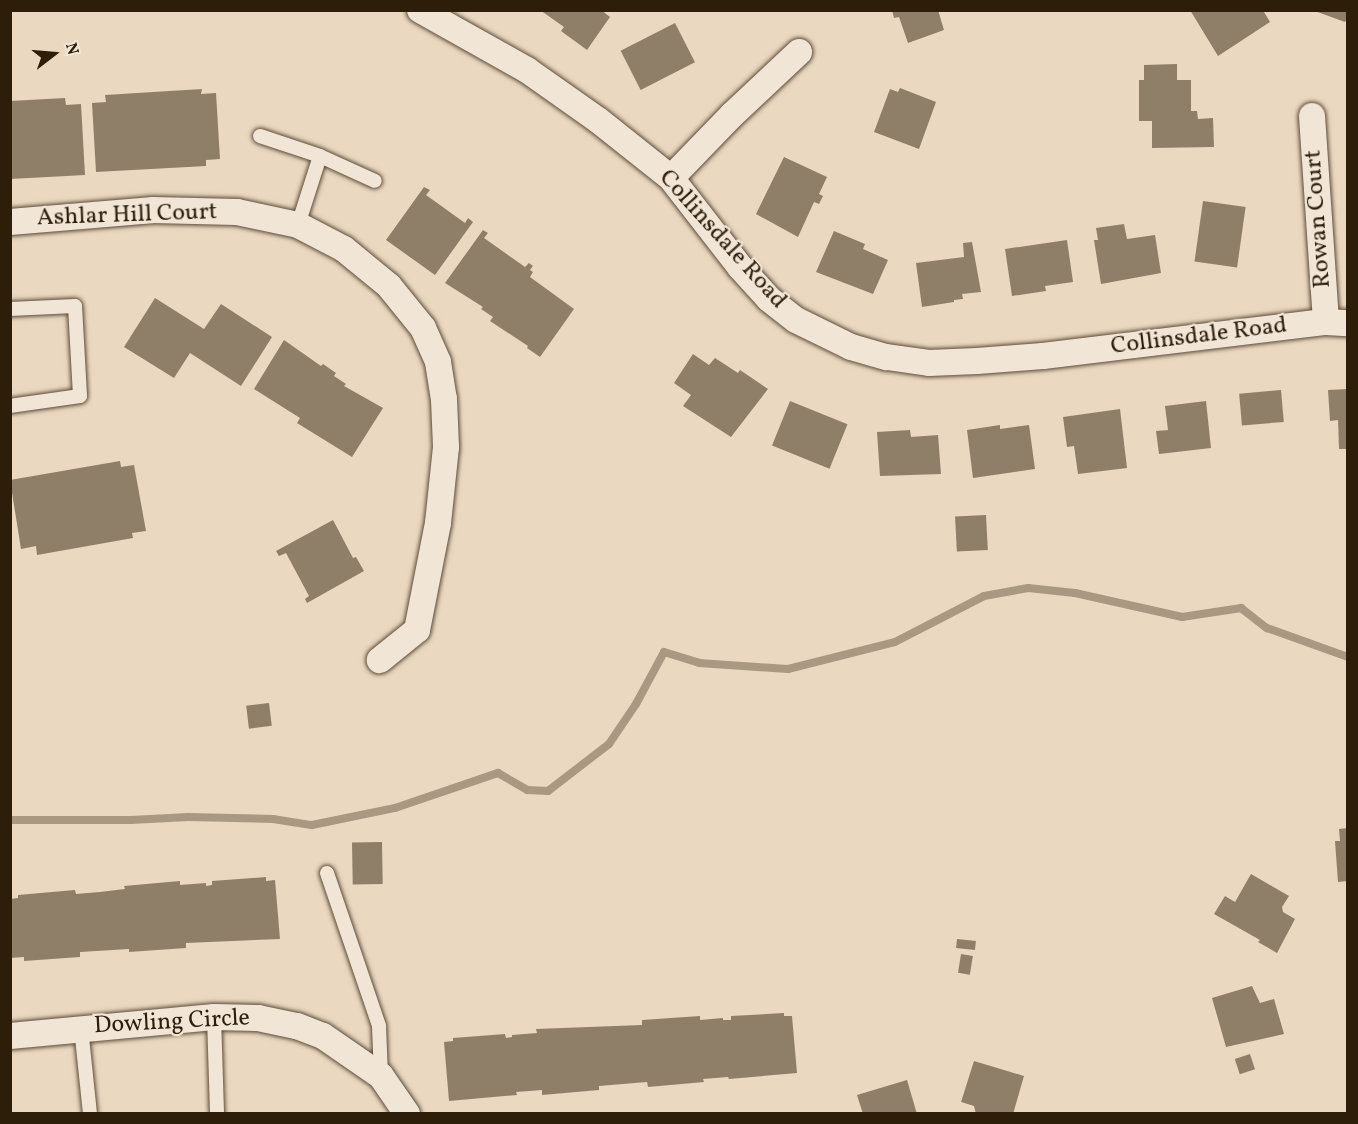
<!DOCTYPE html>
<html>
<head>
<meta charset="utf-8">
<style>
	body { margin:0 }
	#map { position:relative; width:1358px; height:1124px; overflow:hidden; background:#ead8c0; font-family:Vollkorn,serif }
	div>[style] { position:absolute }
	.stream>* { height:8px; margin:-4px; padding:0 4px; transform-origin:4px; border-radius:4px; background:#aa9982 }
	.building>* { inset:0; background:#8f7f69; transform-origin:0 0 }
	.roads { filter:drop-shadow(0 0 2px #5c4c38) drop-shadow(0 0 2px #5c4c38) }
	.service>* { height:14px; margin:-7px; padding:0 7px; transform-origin:7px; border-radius:7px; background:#f1e6d6 }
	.minor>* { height:26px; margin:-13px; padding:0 13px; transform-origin:13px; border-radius:13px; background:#f1e6d6 }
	span { translate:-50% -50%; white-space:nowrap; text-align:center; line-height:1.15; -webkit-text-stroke:4.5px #f1e6d6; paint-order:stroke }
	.street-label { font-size:24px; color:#2d1e0a }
	.frame { position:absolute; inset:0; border:12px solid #2d1e0a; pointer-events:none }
	.north { position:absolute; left:24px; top:24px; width:60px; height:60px; -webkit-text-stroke:4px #f1e6d6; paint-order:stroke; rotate:74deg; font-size:16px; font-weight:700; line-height:24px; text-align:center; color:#2d1e0a }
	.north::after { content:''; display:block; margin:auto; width:21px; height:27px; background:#2d1e0a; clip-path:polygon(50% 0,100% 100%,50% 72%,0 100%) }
</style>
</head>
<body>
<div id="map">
	<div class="stream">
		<i style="left:10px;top:820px;width:121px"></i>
		<i style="left:131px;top:820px;width:57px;rotate:-3deg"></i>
		<i style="left:188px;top:817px;width:85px;rotate:1.3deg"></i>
		<i style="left:273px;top:819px;width:39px;rotate:9deg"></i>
		<i style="left:312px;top:825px;width:85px;rotate:-11.6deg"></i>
		<i style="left:395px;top:808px;width:109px;rotate:-18.8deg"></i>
		<i style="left:498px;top:773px;width:34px;rotate:30deg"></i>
		<i style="left:527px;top:790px;width:21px;rotate:3deg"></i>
		<i style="left:548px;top:791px;width:77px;rotate:-37.6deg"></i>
		<i style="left:609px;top:744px;width:48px;rotate:-56deg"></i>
		<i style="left:636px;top:704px;width:59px;rotate:-61.7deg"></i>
		<i style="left:664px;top:652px;width:37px;rotate:17deg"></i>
		<i style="left:699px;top:663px;width:89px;rotate:3.9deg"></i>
		<i style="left:788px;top:669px;width:110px;rotate:-14.2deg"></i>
		<i style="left:895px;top:642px;width:100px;rotate:-27.3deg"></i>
		<i style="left:984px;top:596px;width:45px;rotate:-10.3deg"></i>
		<i style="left:1028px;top:588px;width:47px;rotate:6.1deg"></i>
		<i style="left:1075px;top:593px;width:110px;rotate:12.6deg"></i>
		<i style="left:1182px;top:617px;width:60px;rotate:-8.7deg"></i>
		<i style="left:1241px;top:608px;width:33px;rotate:38deg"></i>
		<i style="left:1267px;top:628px;width:86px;rotate:19.7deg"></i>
	</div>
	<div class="building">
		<i style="clip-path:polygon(540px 10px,601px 10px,610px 17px,587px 50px,561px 31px,564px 27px)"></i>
		<i style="clip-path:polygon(892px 10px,938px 10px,944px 30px,908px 43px,899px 17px,894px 18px)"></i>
		<i style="clip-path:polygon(1190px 10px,1268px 10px,1264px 12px,1270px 22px,1218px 56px)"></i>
		<i style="clip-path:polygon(1312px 10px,1348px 10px,1348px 18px,1345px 22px)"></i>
		<i style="left:675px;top:23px;width:44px;height:61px;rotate:63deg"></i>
		<i style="clip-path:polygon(1177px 64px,1177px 80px,1191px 80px,1191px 111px,1197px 111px,1198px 119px,1213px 118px,1214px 147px,1152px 148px,1152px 121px,1139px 121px,1139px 80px,1144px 80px,1144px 65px)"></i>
		<i style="clip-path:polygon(900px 88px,936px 102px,919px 149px,874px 132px,890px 89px,898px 92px)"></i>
		<i style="clip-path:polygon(202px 89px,201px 94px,216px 93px,220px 159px,206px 160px,206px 166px,96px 172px,92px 103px,106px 102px,105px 95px)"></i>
		<i style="clip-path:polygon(65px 98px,66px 105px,81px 104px,85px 175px,10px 179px,10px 101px)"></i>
		<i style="clip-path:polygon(784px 157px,827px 177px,819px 194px,823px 196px,819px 204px,814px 202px,798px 237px,756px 214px)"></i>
		<i style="clip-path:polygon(424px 187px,430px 190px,426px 195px,465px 223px,468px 218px,473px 222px,435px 275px,386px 240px)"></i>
		<i style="left:1203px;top:201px;width:43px;height:61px;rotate:8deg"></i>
		<i style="clip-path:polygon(1124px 224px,1127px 239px,1155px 235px,1161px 273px,1101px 284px,1094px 240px,1098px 240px,1096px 228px)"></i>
		<i style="clip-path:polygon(483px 230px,488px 233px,484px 238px,525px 267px,529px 263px,533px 266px,530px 270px,533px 272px,530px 277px,574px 309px,540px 357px,527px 348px,528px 346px,490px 321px,493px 317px,481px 309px,483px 307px,445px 283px)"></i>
		<i style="clip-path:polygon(834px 231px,865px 244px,863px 249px,888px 260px,873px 294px,816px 272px)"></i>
		<i style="clip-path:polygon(1067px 240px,1073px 282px,1045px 286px,1046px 291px,1012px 296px,1005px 249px)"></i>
		<i style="clip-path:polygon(972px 242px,981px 292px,962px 294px,963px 299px,954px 300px,954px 302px,922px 307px,916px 263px,964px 257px,963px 243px)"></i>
		<i style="clip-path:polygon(155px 298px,204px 329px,221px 304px,272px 337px,241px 386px,190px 353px,174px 378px,124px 347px)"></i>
		<i style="clip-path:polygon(284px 340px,321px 366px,323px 364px,336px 373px,334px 376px,346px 384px,344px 386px,383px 408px,352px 457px,297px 423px,300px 418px,254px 389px)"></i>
		<i style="clip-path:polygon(693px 354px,709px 365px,715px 358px,738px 373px,740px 370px,768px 389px,731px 437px,683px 406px,691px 395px,674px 383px)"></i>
		<i style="clip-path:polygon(1348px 389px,1348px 449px,1339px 449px,1338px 420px,1330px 421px,1328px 390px)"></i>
		<i style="left:1281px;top:390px;width:32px;height:42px;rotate:85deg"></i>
		<i style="left:790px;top:401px;width:62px;height:48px;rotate:22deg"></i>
		<i style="clip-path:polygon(1206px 401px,1211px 448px,1159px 454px,1156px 431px,1168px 430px,1165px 406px)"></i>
		<i style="clip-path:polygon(1120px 409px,1127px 468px,1078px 474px,1074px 446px,1067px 447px,1063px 417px)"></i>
		<i style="clip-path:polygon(1000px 425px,1000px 429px,1029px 425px,1035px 469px,973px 478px,967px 430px)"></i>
		<i style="clip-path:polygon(910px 430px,911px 437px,938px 435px,941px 474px,880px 476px,877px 432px)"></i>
		<i style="clip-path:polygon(120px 461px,121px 467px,134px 465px,146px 531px,132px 533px,133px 538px,37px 555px,36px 546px,21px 549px,10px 480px)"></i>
		<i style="left:986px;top:515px;width:35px;height:31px;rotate:87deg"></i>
		<i style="clip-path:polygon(333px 520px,353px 558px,356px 557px,364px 571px,307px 603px,305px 599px,309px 596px,286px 553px,279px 556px,276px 551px)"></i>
		<i style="left:269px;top:703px;width:23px;height:23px;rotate:83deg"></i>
		<i style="clip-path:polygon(1348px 828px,1348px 881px,1338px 882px,1335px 841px,1340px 841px,1339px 829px)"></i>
		<i style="left:382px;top:842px;width:42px;height:30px;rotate:89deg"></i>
		<i style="clip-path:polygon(1251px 874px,1289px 896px,1282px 907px,1283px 912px,1295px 919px,1277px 953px,1258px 942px,1260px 940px,1214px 914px,1225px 896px,1235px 902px)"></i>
		<i style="clip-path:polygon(266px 877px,266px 881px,275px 880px,280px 939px,186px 943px,186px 948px,129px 952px,129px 949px,80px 952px,80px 957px,24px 961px,24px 957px,10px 958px,10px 899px,18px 898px,18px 895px,75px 890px,76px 894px,100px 892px,125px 889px,124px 886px,180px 881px,180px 885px,206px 883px,206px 886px,212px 885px,212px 881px)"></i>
		<i style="left:957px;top:939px;width:19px;height:9px;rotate:6deg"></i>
		<i style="left:961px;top:954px;width:12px;height:19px;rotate:9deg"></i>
		<i style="clip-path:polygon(1252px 986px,1260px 1003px,1274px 999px,1284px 1034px,1226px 1047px,1212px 998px)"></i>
		<i style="clip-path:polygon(784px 1013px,784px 1016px,792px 1016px,797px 1073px,729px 1079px,728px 1077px,703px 1079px,704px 1082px,648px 1087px,647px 1082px,599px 1086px,599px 1090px,542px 1095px,542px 1090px,516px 1092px,517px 1095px,449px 1101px,444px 1042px,453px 1041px,453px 1038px,505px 1034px,506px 1038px,512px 1037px,512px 1035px,537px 1033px,536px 1029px,642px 1025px,642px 1020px,700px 1016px,700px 1020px,723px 1018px,723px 1020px,731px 1020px,731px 1016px)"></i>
		<i style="left:1250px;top:1054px;width:16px;height:16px;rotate:72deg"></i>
		<i style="clip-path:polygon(974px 1061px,1024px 1076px,1013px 1114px,976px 1114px,974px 1106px,961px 1102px)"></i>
		<i style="clip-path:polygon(907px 1080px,917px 1114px,863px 1114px,857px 1095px)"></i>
	</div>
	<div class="roads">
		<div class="service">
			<i style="left:260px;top:136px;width:63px;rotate:18.4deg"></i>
			<i style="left:320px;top:156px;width:60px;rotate:24.4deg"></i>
			<i style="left:298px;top:225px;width:72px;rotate:-72.3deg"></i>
			<i style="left:10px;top:309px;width:65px;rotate:-2.6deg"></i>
			<i style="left:75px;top:306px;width:90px;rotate:86.8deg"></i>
			<i style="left:80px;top:396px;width:71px;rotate:171.9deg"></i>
			<i style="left:327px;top:873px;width:162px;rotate:71.2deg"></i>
			<i style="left:379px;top:1026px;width:50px;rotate:87.7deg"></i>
			<i style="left:214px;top:1017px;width:97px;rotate:88.2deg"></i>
			<i style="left:81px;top:1028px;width:86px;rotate:84deg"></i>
		</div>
		<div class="minor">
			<i style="left:420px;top:10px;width:123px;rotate:29.3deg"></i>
			<i style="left:527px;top:70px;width:87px;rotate:35.2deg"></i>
			<i style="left:598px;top:120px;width:93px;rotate:38.5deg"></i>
			<i style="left:671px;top:178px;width:113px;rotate:52.2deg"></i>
			<i style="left:740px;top:267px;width:43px;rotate:47.8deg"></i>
			<i style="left:769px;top:299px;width:34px;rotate:38deg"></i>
			<i style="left:796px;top:320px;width:61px;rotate:26.1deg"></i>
			<i style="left:851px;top:347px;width:37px;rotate:16deg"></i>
			<i style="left:887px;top:357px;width:42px;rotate:8.1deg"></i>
			<i style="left:929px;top:363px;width:48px;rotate:-2.4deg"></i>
			<i style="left:977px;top:361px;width:66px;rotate:-4.3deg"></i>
			<i style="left:1043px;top:356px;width:285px;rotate:-6.9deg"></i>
			<i style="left:1326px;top:322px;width:22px;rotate:3deg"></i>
			<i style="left:1312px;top:116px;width:206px;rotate:86.1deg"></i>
			<i style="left:671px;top:178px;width:88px;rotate:-45.9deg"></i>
			<i style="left:732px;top:115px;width:92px;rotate:-43.2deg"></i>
			<i style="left:10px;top:222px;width:144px;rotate:-4.8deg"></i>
			<i style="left:153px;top:210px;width:84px;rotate:1.4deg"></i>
			<i style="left:237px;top:212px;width:62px;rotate:12deg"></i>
			<i style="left:298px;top:225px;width:52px;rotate:27.6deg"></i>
			<i style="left:344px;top:249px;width:58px;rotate:39.4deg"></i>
			<i style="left:389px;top:286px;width:54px;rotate:51deg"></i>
			<i style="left:423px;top:328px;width:37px;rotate:66deg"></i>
			<i style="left:438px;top:362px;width:37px;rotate:81deg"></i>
			<i style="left:444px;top:399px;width:48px;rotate:87.6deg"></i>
			<i style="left:446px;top:447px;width:76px;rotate:96deg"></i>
			<i style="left:438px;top:523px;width:109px;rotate:101.1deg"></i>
			<i style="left:417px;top:630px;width:48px;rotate:141deg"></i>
			<i style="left:10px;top:1036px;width:205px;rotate:-5.3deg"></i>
			<i style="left:214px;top:1017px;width:44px;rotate:1.3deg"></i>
			<i style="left:258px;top:1018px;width:40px;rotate:12deg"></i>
			<i style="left:297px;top:1026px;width:28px;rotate:21deg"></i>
			<i style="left:323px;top:1036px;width:70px;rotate:34.6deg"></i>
			<i style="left:381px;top:1076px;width:46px;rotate:55.6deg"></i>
		</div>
	</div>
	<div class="street-label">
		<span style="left:127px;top:216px;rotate:-2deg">Ashlar Hill Court</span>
		<span style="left:1319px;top:219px;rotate:-94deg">Rowan Court</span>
		<span style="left:722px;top:240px;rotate:48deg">Collinsdale Road</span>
		<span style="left:1199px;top:337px;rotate:-7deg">Collinsdale Road</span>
		<span style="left:172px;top:1023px;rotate:-3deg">Dowling Circle</span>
	</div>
	<div class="frame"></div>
	<div class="north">N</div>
</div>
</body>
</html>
